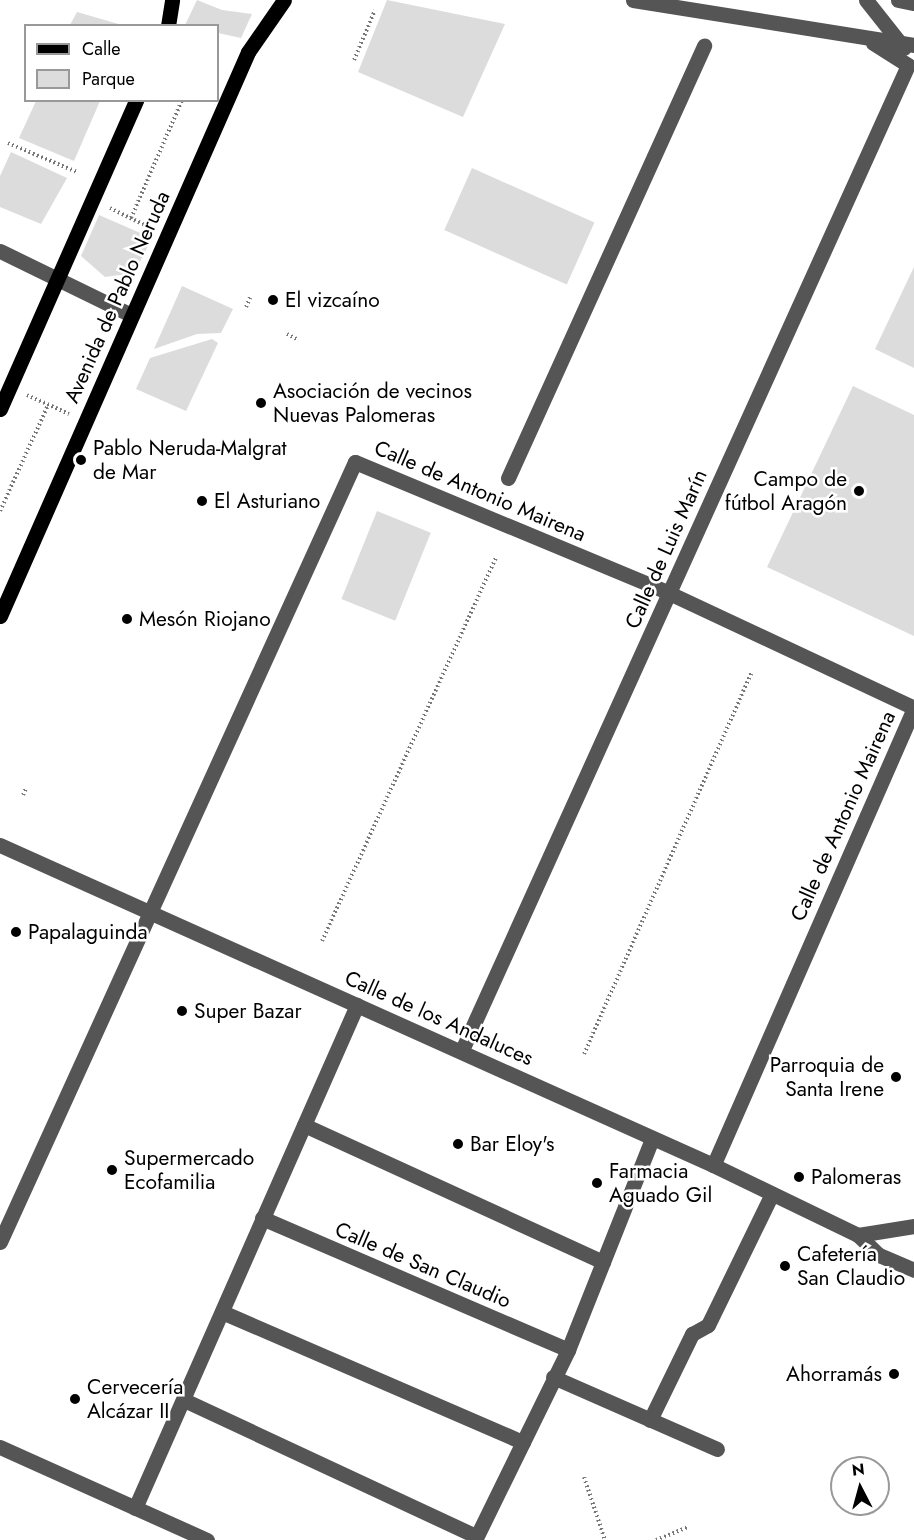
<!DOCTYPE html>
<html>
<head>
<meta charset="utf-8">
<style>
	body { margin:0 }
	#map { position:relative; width:914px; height:1540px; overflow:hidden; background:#fff; font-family:Jost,sans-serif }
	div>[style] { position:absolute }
	.green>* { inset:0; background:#dcdcdc; transform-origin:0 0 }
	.path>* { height:4px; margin-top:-2px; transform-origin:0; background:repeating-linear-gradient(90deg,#777 0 1.5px,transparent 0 4.5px) }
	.minor>* { height:15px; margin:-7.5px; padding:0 7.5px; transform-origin:7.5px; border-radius:7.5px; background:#555 }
	.major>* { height:15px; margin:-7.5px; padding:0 7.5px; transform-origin:7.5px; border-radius:7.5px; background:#000 }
	.dots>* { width:16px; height:16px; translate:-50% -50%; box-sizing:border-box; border:3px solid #fff; border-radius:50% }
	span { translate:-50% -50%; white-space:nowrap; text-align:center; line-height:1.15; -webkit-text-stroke:5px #fff; paint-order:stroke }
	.street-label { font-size:21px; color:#000 }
	.poi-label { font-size:21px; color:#000 }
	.left { translate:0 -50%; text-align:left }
	.right { translate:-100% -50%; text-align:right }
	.legend { position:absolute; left:24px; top:24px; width:195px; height:78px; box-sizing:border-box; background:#fff; border:2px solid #999; margin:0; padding:8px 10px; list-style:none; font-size:18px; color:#000 }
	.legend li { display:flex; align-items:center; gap:12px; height:30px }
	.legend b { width:30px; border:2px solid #999 }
	.north { position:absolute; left:830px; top:1456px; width:60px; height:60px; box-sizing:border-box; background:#fff; border:2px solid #999; border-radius:50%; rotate:354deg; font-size:16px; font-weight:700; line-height:24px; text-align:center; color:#000 }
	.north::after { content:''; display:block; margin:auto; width:21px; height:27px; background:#000; clip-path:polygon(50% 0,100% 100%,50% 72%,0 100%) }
</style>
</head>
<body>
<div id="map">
	<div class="green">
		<i style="clip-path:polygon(197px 0,222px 10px,252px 14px,241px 38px,218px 33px,218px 26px,185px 25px)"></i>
		<i style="clip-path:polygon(387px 0,505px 24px,463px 117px,358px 72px)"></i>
		<i style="clip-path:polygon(77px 12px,122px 25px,70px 25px)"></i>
		<i style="clip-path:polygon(36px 101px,100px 101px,74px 161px,19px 138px)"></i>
		<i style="clip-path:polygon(11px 152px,67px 178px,41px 224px,0 207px,0 176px)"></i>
		<i style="left:472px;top:168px;width:134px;height:68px;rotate:24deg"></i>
		<i style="clip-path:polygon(99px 215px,145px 235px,149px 244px,134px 273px,105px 277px,81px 256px)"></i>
		<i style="clip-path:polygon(914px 267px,914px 368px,875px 349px)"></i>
		<i style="clip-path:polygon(182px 286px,233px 309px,221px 333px,197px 334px,154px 349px)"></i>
		<i style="clip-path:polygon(212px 339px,218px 343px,186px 411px,136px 389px,150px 358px)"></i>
		<i style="clip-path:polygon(853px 386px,914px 415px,914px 636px,767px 567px)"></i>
		<i style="left:377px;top:511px;width:58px;height:95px;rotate:22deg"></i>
	</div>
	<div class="path">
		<i style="left:354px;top:60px;width:54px;rotate:-67.2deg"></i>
		<i style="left:8px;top:143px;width:75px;rotate:22.8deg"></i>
		<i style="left:110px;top:208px;width:43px;rotate:26deg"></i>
		<i style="left:131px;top:218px;width:129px;rotate:-66.6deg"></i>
		<i style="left:246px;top:307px;width:13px;rotate:-67deg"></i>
		<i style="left:287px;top:334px;width:11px;rotate:27deg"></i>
		<i style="left:27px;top:395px;width:46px;rotate:24.3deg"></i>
		<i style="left:0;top:511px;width:116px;rotate:-65.6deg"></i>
		<i style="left:23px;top:795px;width:8px;rotate:-67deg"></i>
		<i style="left:322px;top:941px;width:422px;rotate:-65.6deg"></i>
		<i style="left:584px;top:1054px;width:416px;rotate:-66.3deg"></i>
		<i style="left:584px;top:1477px;width:66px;rotate:71.6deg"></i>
		<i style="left:656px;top:1540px;width:35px;rotate:-22deg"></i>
	</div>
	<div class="minor">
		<i style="left:633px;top:0;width:285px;rotate:9.1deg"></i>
		<i style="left:866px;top:0;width:61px;rotate:51.6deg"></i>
		<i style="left:898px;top:0;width:16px;rotate:11deg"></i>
		<i style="left:873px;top:43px;width:41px;rotate:32.2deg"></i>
		<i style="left:0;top:251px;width:146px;rotate:26deg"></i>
		<i style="left:508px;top:478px;width:475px;rotate:-65.6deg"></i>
		<i style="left:0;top:845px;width:782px;rotate:24.17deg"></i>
		<i style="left:713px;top:1165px;width:161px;rotate:25.8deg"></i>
		<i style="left:858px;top:1235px;width:29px;rotate:44deg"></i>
		<i style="left:879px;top:1255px;width:38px;rotate:23deg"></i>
		<i style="left:462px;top:1050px;width:1081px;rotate:-65.64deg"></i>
		<i style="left:304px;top:1125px;width:329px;rotate:24.6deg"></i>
		<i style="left:262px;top:1218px;width:333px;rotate:23.3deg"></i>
		<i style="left:858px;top:1235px;width:57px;rotate:-9.1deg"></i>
		<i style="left:0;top:1242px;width:857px;rotate:-65.53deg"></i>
		<i style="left:355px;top:462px;width:340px;rotate:22.6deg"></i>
		<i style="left:669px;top:593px;width:271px;rotate:25.1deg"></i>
		<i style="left:914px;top:708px;width:499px;rotate:113.7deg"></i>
		<i style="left:222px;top:1312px;width:328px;rotate:23.4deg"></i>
		<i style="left:553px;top:1377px;width:179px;rotate:23.7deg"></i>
		<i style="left:184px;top:1400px;width:322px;rotate:25deg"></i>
		<i style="left:650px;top:1420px;width:96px;rotate:-64deg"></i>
		<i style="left:692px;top:1334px;width:18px;rotate:-29deg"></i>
		<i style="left:708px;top:1325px;width:146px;rotate:-64deg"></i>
		<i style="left:0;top:1447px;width:227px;rotate:24.2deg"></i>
		<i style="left:135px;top:1508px;width:550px;rotate:-66.19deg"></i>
		<i style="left:475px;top:1540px;width:212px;rotate:-63.9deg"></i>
		<i style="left:568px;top:1350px;width:227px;rotate:-68.3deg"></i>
	</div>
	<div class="major">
		<i style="left:168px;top:26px;width:26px;rotate:-81deg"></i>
		<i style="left:0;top:409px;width:338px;rotate:-66.2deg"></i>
		<i style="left:0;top:616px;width:616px;rotate:-66.26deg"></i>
		<i style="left:248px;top:52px;width:63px;rotate:-55.3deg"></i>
	</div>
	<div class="dots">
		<i style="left:273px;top:300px;background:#000"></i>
		<i style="left:261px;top:403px;background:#000"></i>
		<i style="left:81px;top:460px;background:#000"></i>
		<i style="left:859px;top:491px;background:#000"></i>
		<i style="left:202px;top:501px;background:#000"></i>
		<i style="left:127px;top:619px;background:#000"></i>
		<i style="left:16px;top:932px;background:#000"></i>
		<i style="left:182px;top:1011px;background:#000"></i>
		<i style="left:896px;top:1077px;background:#000"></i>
		<i style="left:458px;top:1144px;background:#000"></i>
		<i style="left:112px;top:1170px;background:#000"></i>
		<i style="left:799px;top:1177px;background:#000"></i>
		<i style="left:597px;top:1183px;background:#000"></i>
		<i style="left:785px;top:1266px;background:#000"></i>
		<i style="left:894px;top:1374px;background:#000"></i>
		<i style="left:75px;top:1399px;background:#000"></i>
	</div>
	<div class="street-label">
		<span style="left:117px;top:297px;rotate:-66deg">Avenida de Pablo Neruda</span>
		<span style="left:480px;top:491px;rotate:23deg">Calle de Antonio Mairena</span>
		<span style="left:666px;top:549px;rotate:-66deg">Calle de Luis Marín</span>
		<span style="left:843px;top:816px;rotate:-66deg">Calle de Antonio Mairena</span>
		<span style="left:439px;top:1018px;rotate:24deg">Calle de los Andaluces</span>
		<span style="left:423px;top:1265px;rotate:23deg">Calle de San Claudio</span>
	</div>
	<div class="poi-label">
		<span class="left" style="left:285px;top:300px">El vizcaíno</span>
		<span class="left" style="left:273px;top:403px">Asociación de vecinos<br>Nuevas Palomeras</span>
		<span class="left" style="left:93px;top:460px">Pablo Neruda-Malgrat<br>de Mar</span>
		<span class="right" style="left:847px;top:491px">Campo de<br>fútbol Aragón</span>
		<span class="left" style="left:214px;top:501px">El Asturiano</span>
		<span class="left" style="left:139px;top:619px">Mesón Riojano</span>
		<span class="left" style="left:28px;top:932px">Papalaguinda</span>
		<span class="left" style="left:194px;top:1011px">Super Bazar</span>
		<span class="right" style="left:884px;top:1077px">Parroquia de<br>Santa Irene</span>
		<span class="left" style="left:470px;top:1144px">Bar Eloy's</span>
		<span class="left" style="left:124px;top:1170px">Supermercado<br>Ecofamilia</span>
		<span class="left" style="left:609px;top:1183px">Farmacia<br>Aguado Gil</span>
		<span class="left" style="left:811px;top:1177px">Palomeras</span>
		<span class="left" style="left:797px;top:1266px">Cafetería<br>San Claudio</span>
		<span class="right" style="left:882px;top:1374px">Ahorramás</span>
		<span class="left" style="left:87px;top:1399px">Cervecería<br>Alcázar II</span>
	</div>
	<ul class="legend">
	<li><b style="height:8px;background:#000"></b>Calle</li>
	<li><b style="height:16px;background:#dcdcdc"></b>Parque</li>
	</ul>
	<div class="north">N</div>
</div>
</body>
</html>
